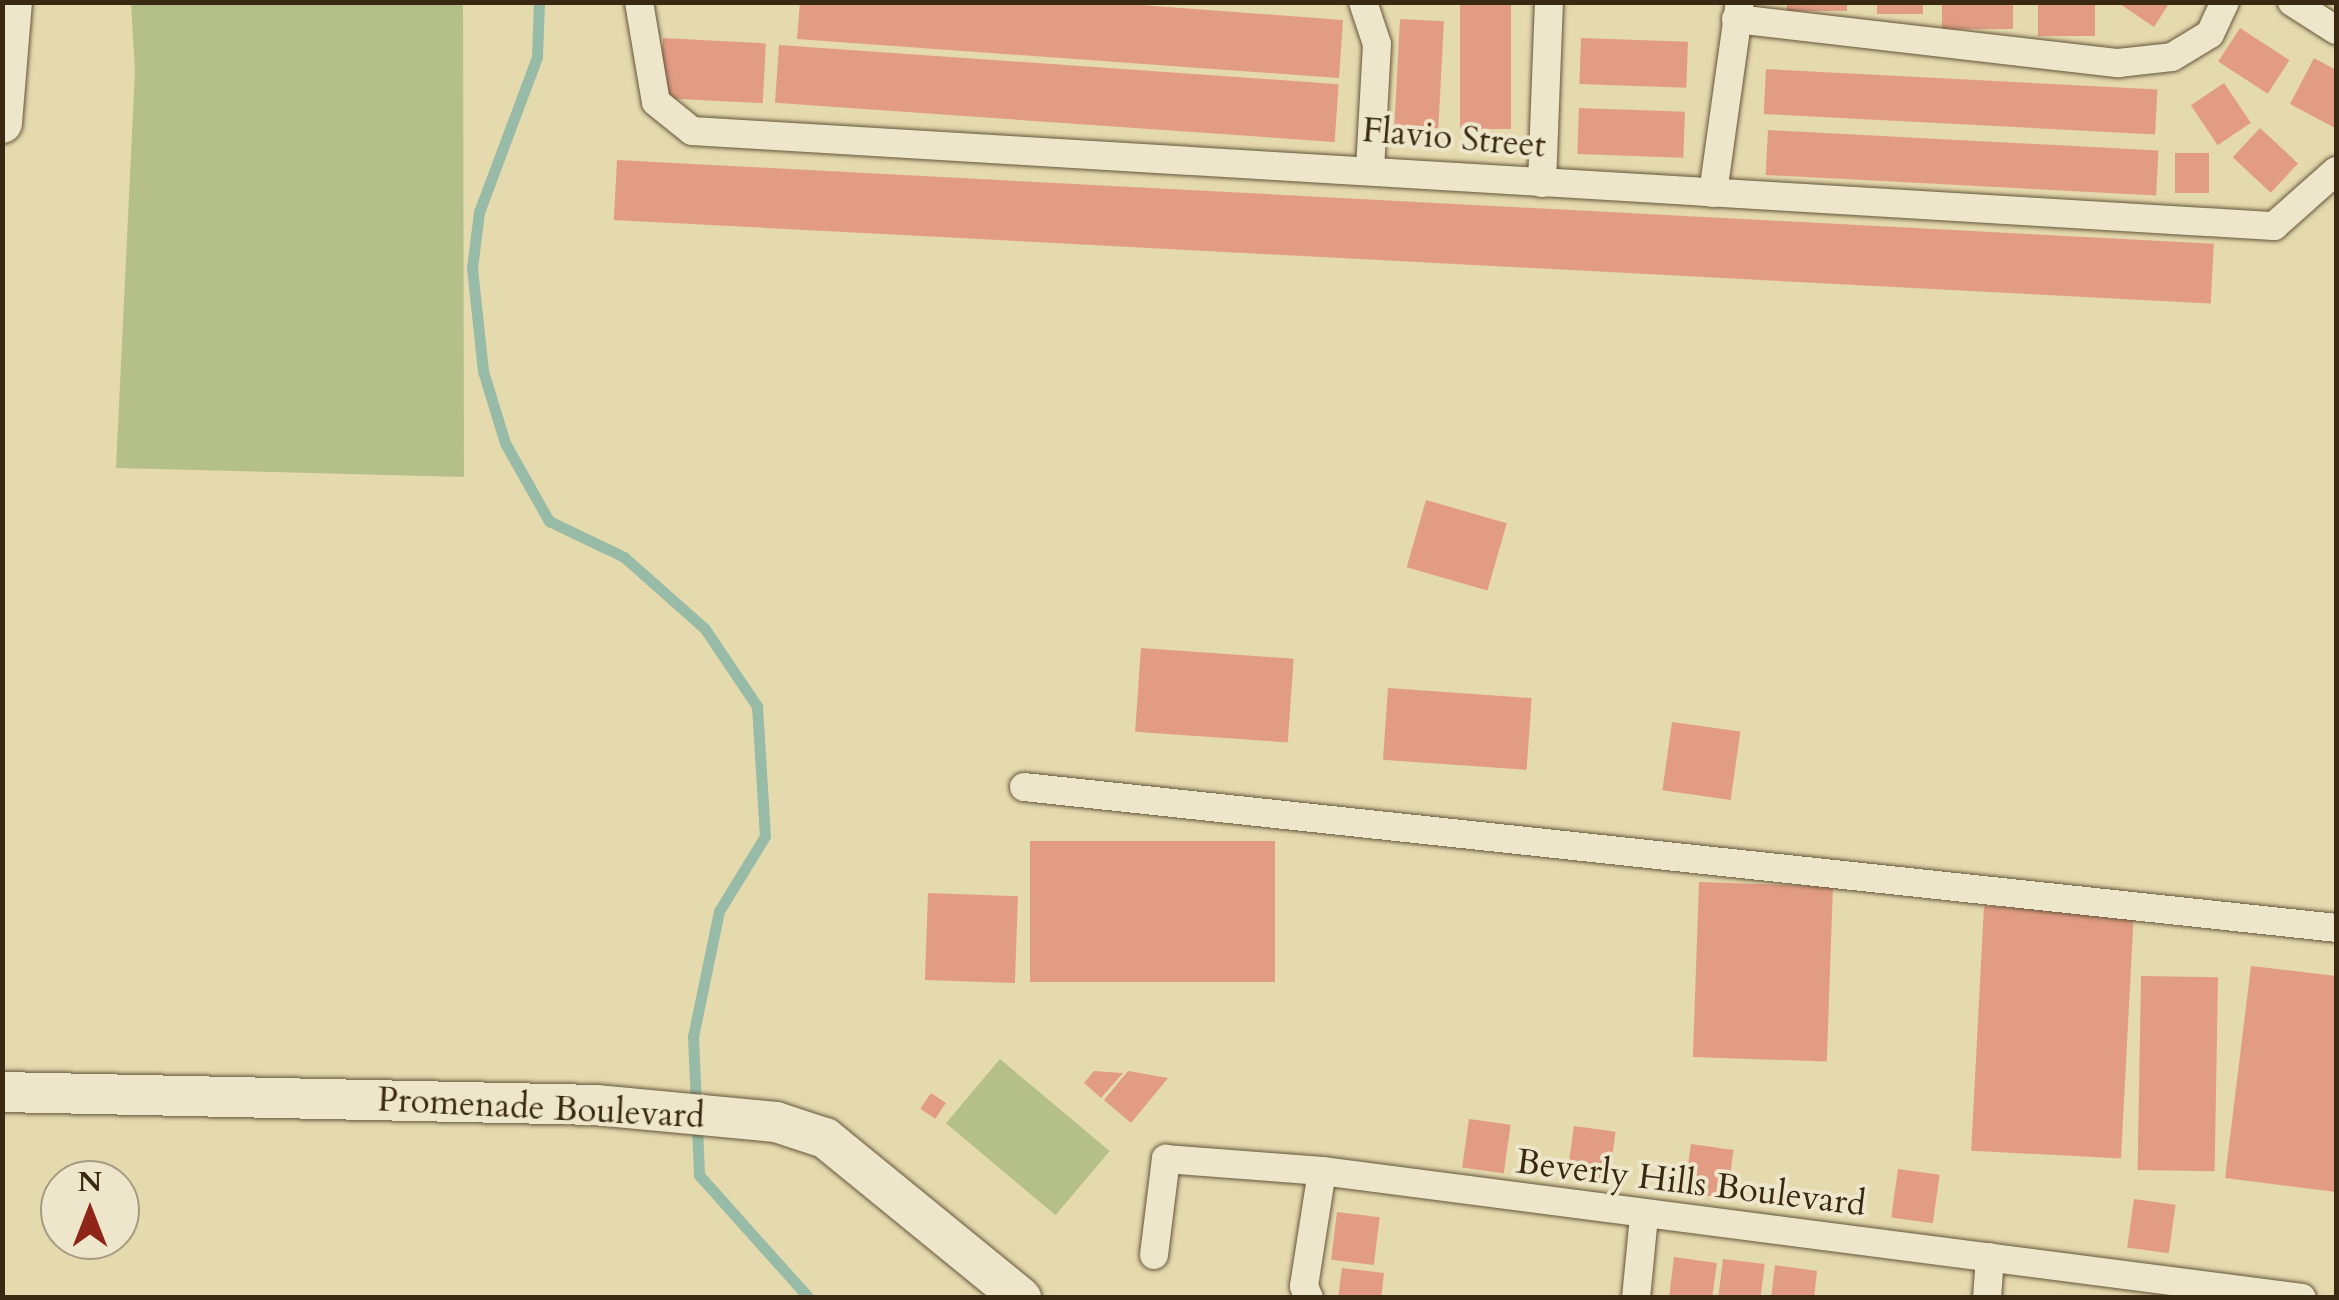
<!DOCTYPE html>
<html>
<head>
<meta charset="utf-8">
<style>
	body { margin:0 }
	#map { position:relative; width:2339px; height:1300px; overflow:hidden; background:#e5d9ae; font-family:Cardo,serif }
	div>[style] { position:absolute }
	.green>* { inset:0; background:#b4bf8a; transform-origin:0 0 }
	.stream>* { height:11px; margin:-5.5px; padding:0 5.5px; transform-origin:5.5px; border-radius:5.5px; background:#97bba6 }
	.building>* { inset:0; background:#e29c84; transform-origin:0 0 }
	.roads { filter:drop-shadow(0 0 2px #655539) drop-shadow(0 0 2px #655539) }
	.minor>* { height:28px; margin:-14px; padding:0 14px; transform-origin:14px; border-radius:14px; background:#eee6ca }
	.secondary>* { height:40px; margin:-20px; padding:0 20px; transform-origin:20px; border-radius:20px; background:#eee6ca }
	span { translate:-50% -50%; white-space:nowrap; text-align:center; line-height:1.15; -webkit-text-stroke:8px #eee6ca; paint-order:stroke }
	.street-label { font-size:35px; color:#3a2912 }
	.frame { position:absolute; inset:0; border:5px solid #3a2912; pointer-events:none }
	.north { position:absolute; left:40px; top:1160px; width:100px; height:100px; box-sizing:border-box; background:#eee6ca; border:2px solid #a69a80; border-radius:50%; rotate:0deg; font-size:28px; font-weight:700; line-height:40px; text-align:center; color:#3a2912 }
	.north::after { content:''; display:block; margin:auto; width:35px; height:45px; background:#8f2418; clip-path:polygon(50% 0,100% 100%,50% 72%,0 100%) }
</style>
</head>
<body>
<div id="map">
	<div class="green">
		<i style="clip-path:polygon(131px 3px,463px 3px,464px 477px,116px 468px,135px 71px)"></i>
		<i style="left:1000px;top:1059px;width:143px;height:84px;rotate:40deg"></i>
	</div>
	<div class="stream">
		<i style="left:539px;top:2px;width:55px;rotate:92.1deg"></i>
		<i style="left:537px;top:57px;width:165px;rotate:110.5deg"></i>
		<i style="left:479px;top:212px;width:56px;rotate:97.1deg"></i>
		<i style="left:472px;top:268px;width:104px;rotate:83.9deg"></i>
		<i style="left:483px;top:371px;width:75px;rotate:73deg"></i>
		<i style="left:505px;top:443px;width:90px;rotate:60.6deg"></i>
		<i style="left:549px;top:521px;width:83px;rotate:25.6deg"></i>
		<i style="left:624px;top:557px;width:108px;rotate:41.6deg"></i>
		<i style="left:705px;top:629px;width:93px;rotate:56deg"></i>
		<i style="left:757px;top:706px;width:130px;rotate:86.5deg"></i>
		<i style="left:765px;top:836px;width:88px;rotate:121.5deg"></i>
		<i style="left:719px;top:911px;width:128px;rotate:101.7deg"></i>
		<i style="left:693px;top:1036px;width:139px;rotate:87.5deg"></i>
		<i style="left:699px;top:1175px;width:165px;rotate:48.2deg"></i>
	</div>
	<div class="building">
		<i style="clip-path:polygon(800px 2px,1100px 2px,1343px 20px,1339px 78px,797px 39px)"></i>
		<i style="left:1460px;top:2px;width:51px;height:127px"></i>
		<i style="left:1787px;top:2px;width:60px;height:9px"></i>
		<i style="left:1877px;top:2px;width:46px;height:12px"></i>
		<i style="left:1942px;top:2px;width:71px;height:27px"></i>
		<i style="left:2038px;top:2px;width:57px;height:34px"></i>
		<i style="clip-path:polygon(2117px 2px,2170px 2px,2154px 27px)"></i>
		<i style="left:1400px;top:19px;width:44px;height:107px;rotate:3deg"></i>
		<i style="left:2240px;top:28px;width:59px;height:40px;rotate:33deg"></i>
		<i style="left:663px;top:38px;width:103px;height:60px;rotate:3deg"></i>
		<i style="left:1581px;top:38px;width:107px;height:46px;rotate:2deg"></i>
		<i style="left:779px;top:45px;width:561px;height:58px;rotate:4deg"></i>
		<i style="clip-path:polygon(2314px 58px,2336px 70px,2335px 128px,2290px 104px)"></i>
		<i style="left:1766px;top:69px;width:392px;height:45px;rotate:3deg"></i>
		<i style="left:2224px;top:83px;width:48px;height:40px;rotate:56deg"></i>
		<i style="left:1579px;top:108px;width:106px;height:46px;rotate:2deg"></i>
		<i style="left:2260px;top:128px;width:52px;height:40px;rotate:43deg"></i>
		<i style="left:1768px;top:130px;width:391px;height:45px;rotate:3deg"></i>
		<i style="left:2175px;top:153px;width:34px;height:40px"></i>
		<i style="left:617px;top:160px;width:1599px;height:60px;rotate:3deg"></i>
		<i style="left:1426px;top:500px;width:84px;height:70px;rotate:16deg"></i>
		<i style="left:1141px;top:648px;width:153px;height:84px;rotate:4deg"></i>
		<i style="left:1388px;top:688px;width:144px;height:72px;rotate:4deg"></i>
		<i style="left:1672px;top:722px;width:69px;height:69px;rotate:8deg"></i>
		<i style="left:1030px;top:841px;width:245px;height:141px"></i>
		<i style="left:1699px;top:882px;width:134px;height:175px;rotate:2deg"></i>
		<i style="left:928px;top:893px;width:90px;height:87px;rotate:2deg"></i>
		<i style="left:1984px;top:906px;width:150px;height:245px;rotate:3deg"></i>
		<i style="clip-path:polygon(2251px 966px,2336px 976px,2336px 1192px,2225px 1178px)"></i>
		<i style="left:2141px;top:976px;width:77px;height:194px;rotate:1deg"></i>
		<i style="clip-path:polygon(1094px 1071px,1123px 1073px,1101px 1098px,1084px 1083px)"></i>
		<i style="clip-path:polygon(1128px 1071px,1168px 1078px,1131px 1123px,1104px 1100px)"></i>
		<i style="left:931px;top:1093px;width:18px;height:19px;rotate:34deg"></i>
		<i style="left:1469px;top:1119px;width:42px;height:49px;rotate:8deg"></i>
		<i style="left:1574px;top:1126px;width:42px;height:49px;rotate:8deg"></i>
		<i style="left:1691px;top:1144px;width:43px;height:49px;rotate:8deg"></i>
		<i style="left:1898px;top:1169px;width:42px;height:49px;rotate:8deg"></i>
		<i style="left:2134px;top:1199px;width:42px;height:49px;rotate:8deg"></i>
		<i style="left:1337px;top:1212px;width:43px;height:48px;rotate:7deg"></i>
		<i style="clip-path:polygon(1674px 1257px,1717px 1263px,1712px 1298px,1669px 1298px)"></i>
		<i style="left:1723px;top:1259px;width:42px;height:39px;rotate:7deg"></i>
		<i style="clip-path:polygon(1775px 1265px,1817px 1271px,1814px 1298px,1771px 1298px)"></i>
		<i style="clip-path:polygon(1342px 1268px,1384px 1273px,1381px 1298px,1338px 1298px)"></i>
	</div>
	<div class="roads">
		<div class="minor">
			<i style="left:639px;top:2px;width:101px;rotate:80.4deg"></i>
			<i style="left:656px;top:102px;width:46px;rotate:38.9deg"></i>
			<i style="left:692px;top:131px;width:1585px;rotate:3.44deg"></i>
			<i style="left:2274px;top:226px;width:83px;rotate:-41.6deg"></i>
			<i style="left:1363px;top:2px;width:44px;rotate:71.6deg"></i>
			<i style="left:1377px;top:44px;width:124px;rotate:93.2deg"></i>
			<i style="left:2292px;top:2px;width:52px;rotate:32.5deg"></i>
			<i style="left:1736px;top:19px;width:385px;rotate:6.6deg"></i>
			<i style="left:2118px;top:63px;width:54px;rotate:-6.3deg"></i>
			<i style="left:2172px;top:57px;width:44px;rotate:-31.2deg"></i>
			<i style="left:2210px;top:34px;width:35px;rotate:-65deg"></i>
			<i style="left:1542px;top:183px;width:181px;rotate:-87.8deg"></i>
			<i style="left:1713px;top:193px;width:193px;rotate:-82deg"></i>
			<i style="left:1024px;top:787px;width:1320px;rotate:6.13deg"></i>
			<i style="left:1154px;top:1255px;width:97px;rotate:-82.9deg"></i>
			<i style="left:1166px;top:1159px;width:156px;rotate:4.4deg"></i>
			<i style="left:1322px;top:1171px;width:988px;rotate:7.38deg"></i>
			<i style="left:1309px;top:1298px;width:13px;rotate:-113deg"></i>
			<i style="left:1304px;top:1286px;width:116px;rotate:-81.1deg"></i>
			<i style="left:1636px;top:1298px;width:81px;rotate:-84.4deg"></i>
			<i style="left:1987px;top:1298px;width:41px;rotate:-85.8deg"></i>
		</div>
		<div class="secondary">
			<i style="left:2px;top:123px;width:121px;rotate:-85.3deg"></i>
			<i style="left:2px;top:1092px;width:594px;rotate:1.25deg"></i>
			<i style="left:596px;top:1105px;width:181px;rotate:5.4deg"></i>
			<i style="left:776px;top:1122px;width:52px;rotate:18.1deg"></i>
			<i style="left:825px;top:1138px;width:253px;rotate:39.2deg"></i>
		</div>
	</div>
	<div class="street-label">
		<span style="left:1454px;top:138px;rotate:5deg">Flavio Street</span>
		<span style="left:541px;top:1108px;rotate:3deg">Promenade Boulevard</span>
		<span style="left:1691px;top:1183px;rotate:7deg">Beverly Hills Boulevard</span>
	</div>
	<div class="frame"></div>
	<div class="north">N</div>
</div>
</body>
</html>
